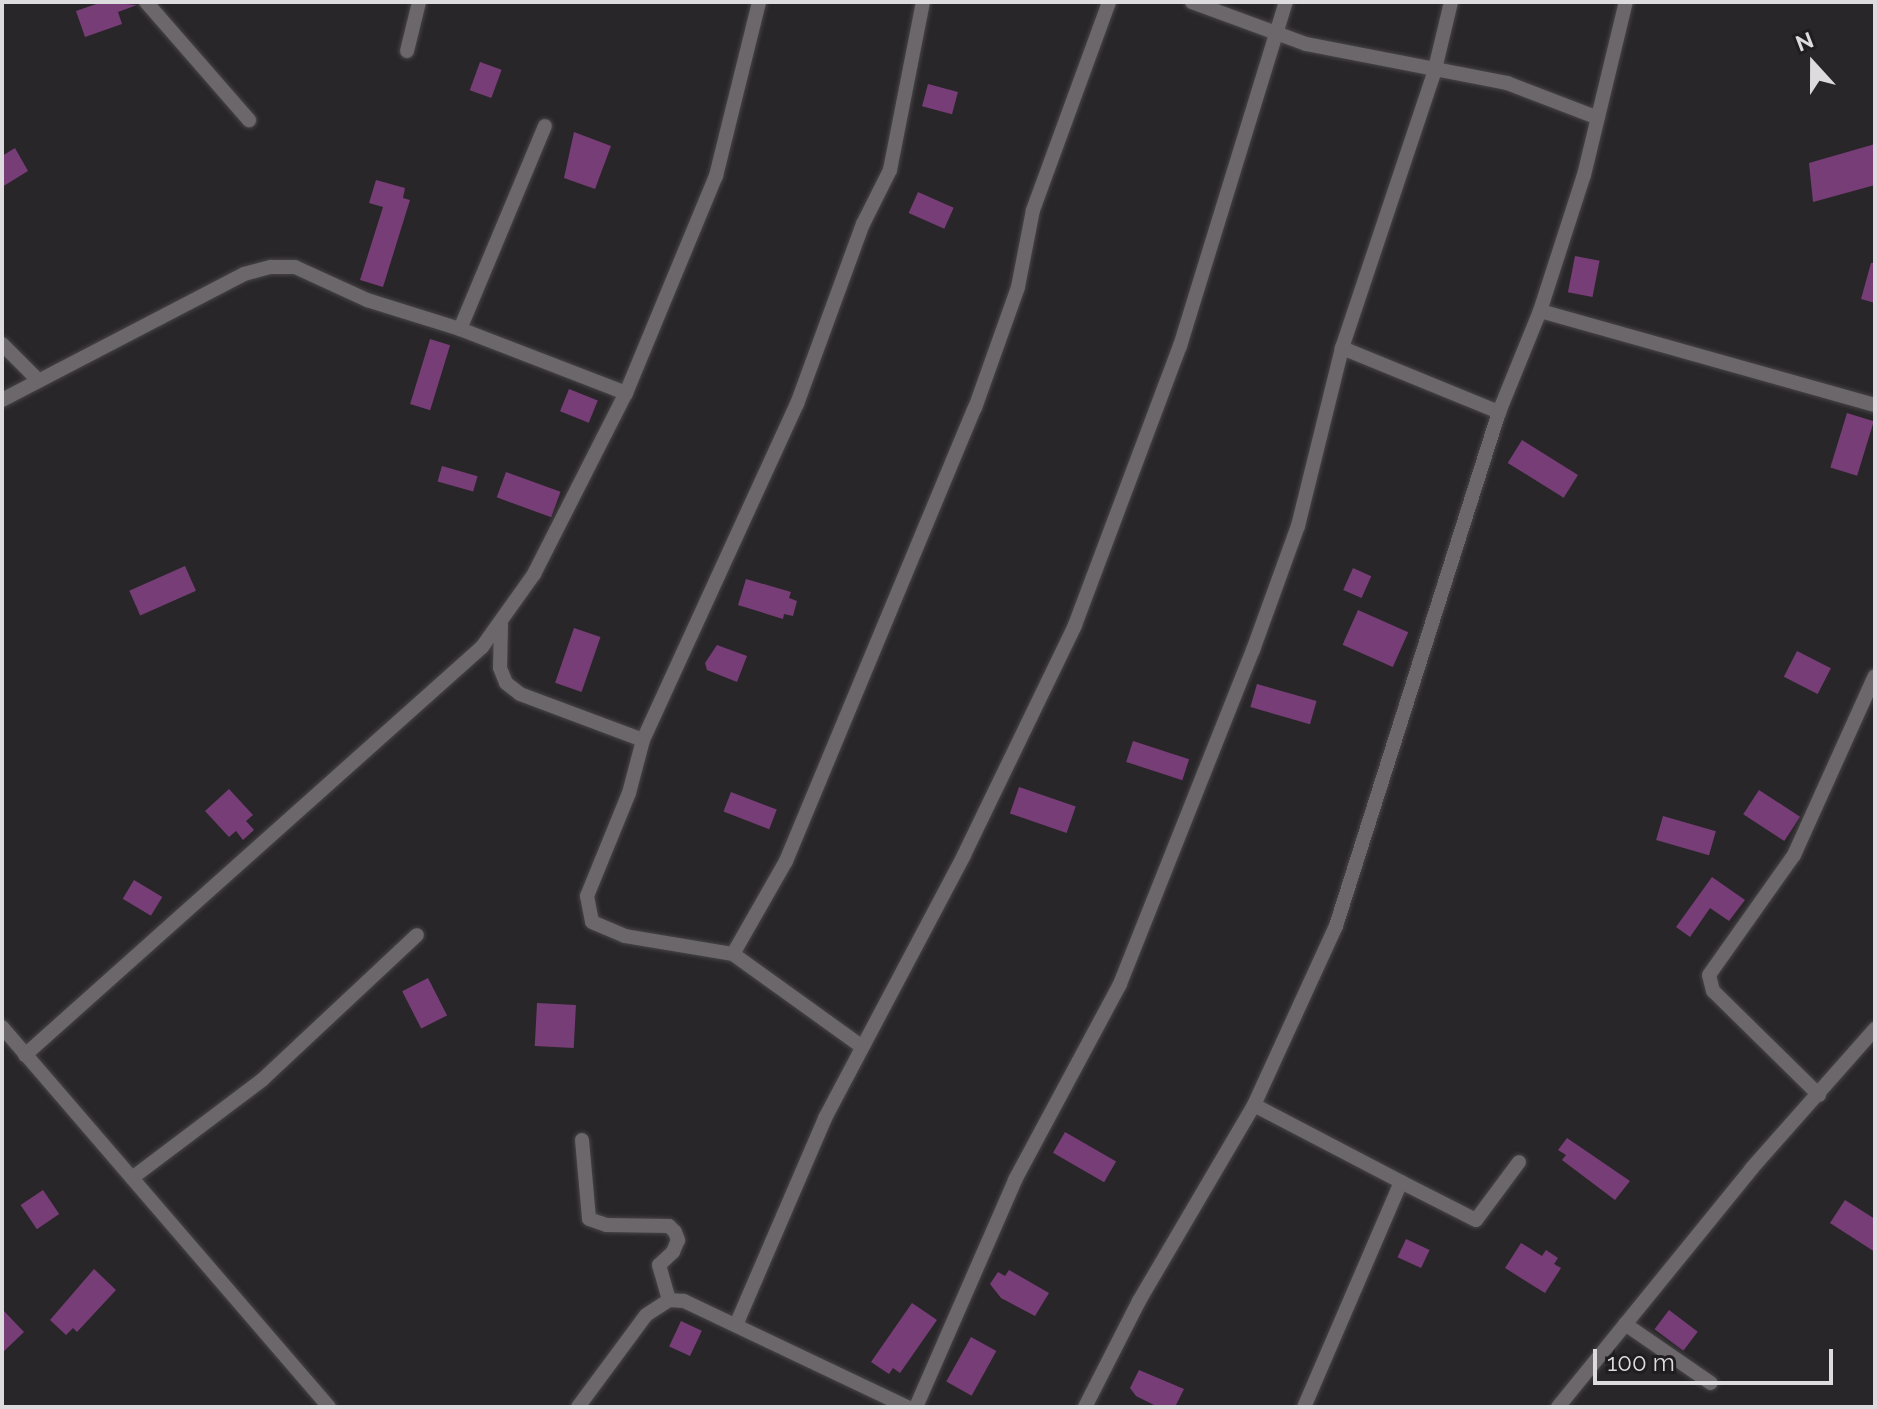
<!DOCTYPE html>
<html>
<head>
<meta charset="utf-8">
<style>
	body { margin:0 }
	#map { position:relative; width:1877px; height:1409px; overflow:hidden; background:#292629; font-family:Raleway,sans-serif }
	div>[style] { position:absolute }
	.building>* { inset:0; background:#773d77; transform-origin:0 0 }
	.roads { filter:drop-shadow(0 0 2px #474446) drop-shadow(0 0 2px #474446) }
	.minor>* { height:14px; margin:-7px; padding:0 7px; transform-origin:7px; border-radius:7px; background:#6b676b }
	span { translate:-50% -50%; white-space:nowrap; text-align:center; line-height:1.15; -webkit-text-stroke:6px #1f1d1f; paint-order:stroke }
	.frame { position:absolute; inset:0; border:4px solid #dddbdd; pointer-events:none }
	.north { position:absolute; left:1773px; top:24px; width:80px; height:80px; -webkit-text-stroke:6px #1f1d1f; paint-order:stroke; rotate:339deg; font-size:22px; font-weight:700; line-height:32px; text-align:center; color:#dddbdd }
	.north::after { content:''; display:block; margin:auto; width:28px; height:36px; background:#dddbdd; clip-path:polygon(50% 0,100% 100%,50% 72%,0 100%) }
	.scale { position:absolute; left:1593px; top:1349px; width:240px; height:36px; box-sizing:border-box; border:4px solid #dddbdd; border-top:0; padding-left:10px; font-size:24px; line-height:28px; white-space:nowrap; color:#dddbdd; -webkit-text-stroke:6px #1f1d1f; paint-order:stroke }
</style>
</head>
<body>
<div id="map">
	<div class="building">
		<i style="clip-path:polygon(102px 2px,137px 5px,118px 12px,122px 24px,85px 37px,76px 11px)"></i>
		<i style="left:480px;top:62px;width:23px;height:30px;rotate:20deg"></i>
		<i style="left:928px;top:84px;width:31px;height:23px;rotate:15deg"></i>
		<i style="clip-path:polygon(574px 132px,611px 146px,595px 189px,564px 178px)"></i>
		<i style="clip-path:polygon(1875px 144px,1875px 185px,1813px 202px,1809px 163px)"></i>
		<i style="clip-path:polygon(15px 148px,28px 171px,2px 187px,2px 156px)"></i>
		<i style="clip-path:polygon(376px 180px,405px 188px,403px 198px,410px 200px,383px 287px,360px 280px,383px 207px,369px 203px)"></i>
		<i style="left:918px;top:192px;width:39px;height:23px;rotate:24deg"></i>
		<i style="left:1575px;top:256px;width:25px;height:37px;rotate:11deg"></i>
		<i style="clip-path:polygon(1871px 263px,1875px 263px,1875px 303px,1861px 299px)"></i>
		<i style="left:430px;top:339px;width:21px;height:68px;rotate:17deg"></i>
		<i style="left:569px;top:389px;width:31px;height:24px;rotate:22deg"></i>
		<i style="left:1847px;top:413px;width:28px;height:57px;rotate:17deg"></i>
		<i style="left:1522px;top:440px;width:66px;height:27px;rotate:32deg"></i>
		<i style="left:442px;top:466px;width:37px;height:16px;rotate:16deg"></i>
		<i style="left:506px;top:472px;width:58px;height:27px;rotate:20deg"></i>
		<i style="left:185px;top:566px;width:27px;height:61px;rotate:66deg"></i>
		<i style="left:1353px;top:568px;width:20px;height:24px;rotate:24deg"></i>
		<i style="clip-path:polygon(746px 579px,791px 592px,789px 598px,797px 601px,793px 616px,784px 614px,783px 619px,738px 605px)"></i>
		<i style="left:1358px;top:610px;width:55px;height:38px;rotate:24deg"></i>
		<i style="left:574px;top:628px;width:28px;height:58px;rotate:19deg"></i>
		<i style="clip-path:polygon(717px 645px,747px 656px,737px 682px,707px 670px,705px 663px)"></i>
		<i style="left:1797px;top:651px;width:38px;height:29px;rotate:27deg"></i>
		<i style="left:1257px;top:684px;width:62px;height:24px;rotate:16deg"></i>
		<i style="left:1133px;top:741px;width:59px;height:22px;rotate:18deg"></i>
		<i style="left:1019px;top:787px;width:60px;height:28px;rotate:19deg"></i>
		<i style="clip-path:polygon(229px 789px,253px 815px,246px 821px,254px 830px,243px 840px,236px 831px,229px 837px,205px 811px)"></i>
		<i style="left:1759px;top:790px;width:49px;height:29px;rotate:33deg"></i>
		<i style="left:731px;top:792px;width:49px;height:21px;rotate:21deg"></i>
		<i style="left:1663px;top:816px;width:55px;height:25px;rotate:16deg"></i>
		<i style="clip-path:polygon(1712px 877px,1745px 900px,1729px 921px,1710px 908px,1690px 937px,1676px 927px)"></i>
		<i style="left:134px;top:880px;width:33px;height:22px;rotate:31deg"></i>
		<i style="left:428px;top:978px;width:42px;height:29px;rotate:63deg"></i>
		<i style="left:537px;top:1003px;width:39px;height:43px;rotate:3deg"></i>
		<i style="left:1065px;top:1132px;width:59px;height:24px;rotate:30deg"></i>
		<i style="clip-path:polygon(1567px 1138px,1630px 1181px,1615px 1200px,1562px 1160px,1566px 1155px,1558px 1150px)"></i>
		<i style="left:43px;top:1190px;width:29px;height:27px;rotate:56deg"></i>
		<i style="clip-path:polygon(1845px 1200px,1875px 1219px,1875px 1252px,1830px 1223px)"></i>
		<i style="left:1406px;top:1239px;width:26px;height:20px;rotate:25deg"></i>
		<i style="clip-path:polygon(1521px 1243px,1542px 1256px,1546px 1250px,1558px 1258px,1554px 1264px,1561px 1268px,1545px 1293px,1505px 1268px)"></i>
		<i style="clip-path:polygon(94px 1269px,116px 1290px,77px 1332px,73px 1328px,66px 1335px,50px 1320px)"></i>
		<i style="clip-path:polygon(1009px 1270px,1049px 1293px,1035px 1316px,1001px 1298px,990px 1284px,998px 1272px,1005px 1276px)"></i>
		<i style="clip-path:polygon(912px 1303px,937px 1320px,900px 1373px,893px 1368px,889px 1374px,871px 1362px)"></i>
		<i style="clip-path:polygon(2px 1309px,24px 1332px,2px 1353px)"></i>
		<i style="left:1669px;top:1310px;width:36px;height:24px;rotate:37deg"></i>
		<i style="left:681px;top:1321px;width:23px;height:28px;rotate:25deg"></i>
		<i style="left:971px;top:1337px;width:29px;height:51px;rotate:29deg"></i>
		<i style="clip-path:polygon(1139px 1370px,1184px 1389px,1175px 1407px,1158px 1407px,1136px 1396px,1130px 1388px)"></i>
	</div>
	<div class="roads">
		<div class="minor">
			<i style="left:146px;top:2px;width:157px;rotate:48.9deg"></i>
			<i style="left:1192px;top:2px;width:121px;rotate:20.2deg"></i>
			<i style="left:1306px;top:44px;width:205px;rotate:11deg"></i>
			<i style="left:1507px;top:83px;width:97px;rotate:21deg"></i>
			<i style="left:407px;top:51px;width:50px;rotate:-76.2deg"></i>
			<i style="left:1540px;top:311px;width:348px;rotate:15.7deg"></i>
			<i style="left:460px;top:329px;width:220px;rotate:-67.3deg"></i>
			<i style="left:2px;top:344px;width:52px;rotate:45deg"></i>
			<i style="left:1342px;top:348px;width:170px;rotate:22.2deg"></i>
			<i style="left:2px;top:400px;width:273px;rotate:-27.5deg"></i>
			<i style="left:244px;top:274px;width:28px;rotate:-15deg"></i>
			<i style="left:271px;top:267px;width:24px"></i>
			<i style="left:295px;top:267px;width:79px;rotate:24.6deg"></i>
			<i style="left:367px;top:300px;width:97px;rotate:17.3deg"></i>
			<i style="left:460px;top:329px;width:178px;rotate:21.1deg"></i>
			<i style="left:626px;top:393px;width:235px;rotate:-67.5deg"></i>
			<i style="left:716px;top:176px;width:179px;rotate:-76.1deg"></i>
			<i style="left:501px;top:625px;width:43px;rotate:91.3deg"></i>
			<i style="left:500px;top:668px;width:16px;rotate:68deg"></i>
			<i style="left:506px;top:683px;width:18px;rotate:38deg"></i>
			<i style="left:520px;top:694px;width:131px;rotate:20.5deg"></i>
			<i style="left:643px;top:740px;width:370px;rotate:-65.4deg"></i>
			<i style="left:797px;top:404px;width:192px;rotate:-69.9deg"></i>
			<i style="left:863px;top:224px;width:60px;rotate:-63.4deg"></i>
			<i style="left:890px;top:170px;width:171px;rotate:-78.9deg"></i>
			<i style="left:643px;top:740px;width:55px;rotate:104.8deg"></i>
			<i style="left:629px;top:793px;width:111px;rotate:112.2deg"></i>
			<i style="left:587px;top:896px;width:26px;rotate:79deg"></i>
			<i style="left:592px;top:922px;width:36px;rotate:23deg"></i>
			<i style="left:625px;top:936px;width:109px;rotate:9.5deg"></i>
			<i style="left:733px;top:954px;width:158px;rotate:35.7deg"></i>
			<i style="left:733px;top:954px;width:107px;rotate:-60.3deg"></i>
			<i style="left:786px;top:861px;width:491px;rotate:-67.4deg"></i>
			<i style="left:975px;top:408px;width:128px;rotate:-70.4deg"></i>
			<i style="left:1018px;top:287px;width:78px;rotate:-79deg"></i>
			<i style="left:1033px;top:210px;width:221px;rotate:-69.9deg"></i>
			<i style="left:2px;top:1027px;width:501px;rotate:49.29deg"></i>
			<i style="left:25px;top:1055px;width:613px;rotate:-41.76deg"></i>
			<i style="left:482px;top:647px;width:90px;rotate:-54.5deg"></i>
			<i style="left:534px;top:574px;width:203px;rotate:-63.1deg"></i>
			<i style="left:1819px;top:1095px;width:148px;rotate:-135.5deg"></i>
			<i style="left:1713px;top:991px;width:16px;rotate:-104deg"></i>
			<i style="left:1709px;top:975px;width:147px;rotate:-54.7deg"></i>
			<i style="left:1794px;top:855px;width:196px;rotate:-65.7deg"></i>
			<i style="left:1254px;top:1105px;width:166px;rotate:27.6deg"></i>
			<i style="left:1401px;top:1182px;width:245px;rotate:113.3deg"></i>
			<i style="left:582px;top:1140px;width:79px;rotate:84.9deg"></i>
			<i style="left:589px;top:1219px;width:18px;rotate:19deg"></i>
			<i style="left:606px;top:1225px;width:63px;rotate:0.9deg"></i>
			<i style="left:669px;top:1226px;width:8px;rotate:45deg"></i>
			<i style="left:675px;top:1232px;width:9px;rotate:69deg"></i>
			<i style="left:678px;top:1240px;width:13px;rotate:113deg"></i>
			<i style="left:673px;top:1252px;width:19px;rotate:137deg"></i>
			<i style="left:659px;top:1265px;width:36px;rotate:74deg"></i>
			<i style="left:132px;top:1178px;width:163px;rotate:-37deg"></i>
			<i style="left:262px;top:1080px;width:212px;rotate:-43.1deg"></i>
			<i style="left:1401px;top:1182px;width:84px;rotate:26.9deg"></i>
			<i style="left:1476px;top:1220px;width:72px;rotate:-53.4deg"></i>
			<i style="left:1625px;top:1324px;width:104px;rotate:34.5deg"></i>
			<i style="left:736px;top:1325px;width:225px;rotate:-66.7deg"></i>
			<i style="left:825px;top:1118px;width:297px;rotate:-62.1deg"></i>
			<i style="left:964px;top:855px;width:255px;rotate:-64.2deg"></i>
			<i style="left:1075px;top:625px;width:298px;rotate:-69.4deg"></i>
			<i style="left:1180px;top:346px;width:360px;rotate:-72.9deg"></i>
			<i style="left:578px;top:1407px;width:114px;rotate:-53.5deg"></i>
			<i style="left:646px;top:1315px;width:27px;rotate:-33deg"></i>
			<i style="left:669px;top:1300px;width:15px;rotate:4deg"></i>
			<i style="left:684px;top:1301px;width:247px;rotate:25.4deg"></i>
			<i style="left:916px;top:1407px;width:248px;rotate:-66.4deg"></i>
			<i style="left:1015px;top:1180px;width:222px;rotate:-61.8deg"></i>
			<i style="left:1120px;top:984px;width:360px;rotate:-68.3deg"></i>
			<i style="left:1253px;top:650px;width:132px;rotate:-70.1deg"></i>
			<i style="left:1298px;top:526px;width:183px;rotate:-76.1deg"></i>
			<i style="left:1342px;top:348px;width:290px;rotate:-71.5deg"></i>
			<i style="left:1434px;top:73px;width:73px;rotate:-76.5deg"></i>
			<i style="left:1085px;top:1407px;width:119px;rotate:-63deg"></i>
			<i style="left:1139px;top:1301px;width:227px;rotate:-59.6deg"></i>
			<i style="left:1254px;top:1105px;width:197px;rotate:-65.4deg"></i>
			<i style="left:1336px;top:926px;width:539px;rotate:-72.41deg"></i>
			<i style="left:1499px;top:412px;width:109px;rotate:-67.9deg"></i>
			<i style="left:1540px;top:311px;width:143px;rotate:-72.1deg"></i>
			<i style="left:1584px;top:175px;width:178px;rotate:-76.4deg"></i>
			<i style="left:1558px;top:1407px;width:308px;rotate:-50.9deg"></i>
			<i style="left:1752px;top:1168px;width:186px;rotate:-48.5deg"></i>
		</div>
	</div>
	<div class="frame"></div>
	<div class="north">N</div>
	<div class="scale">100 m</div>
</div>
</body>
</html>
